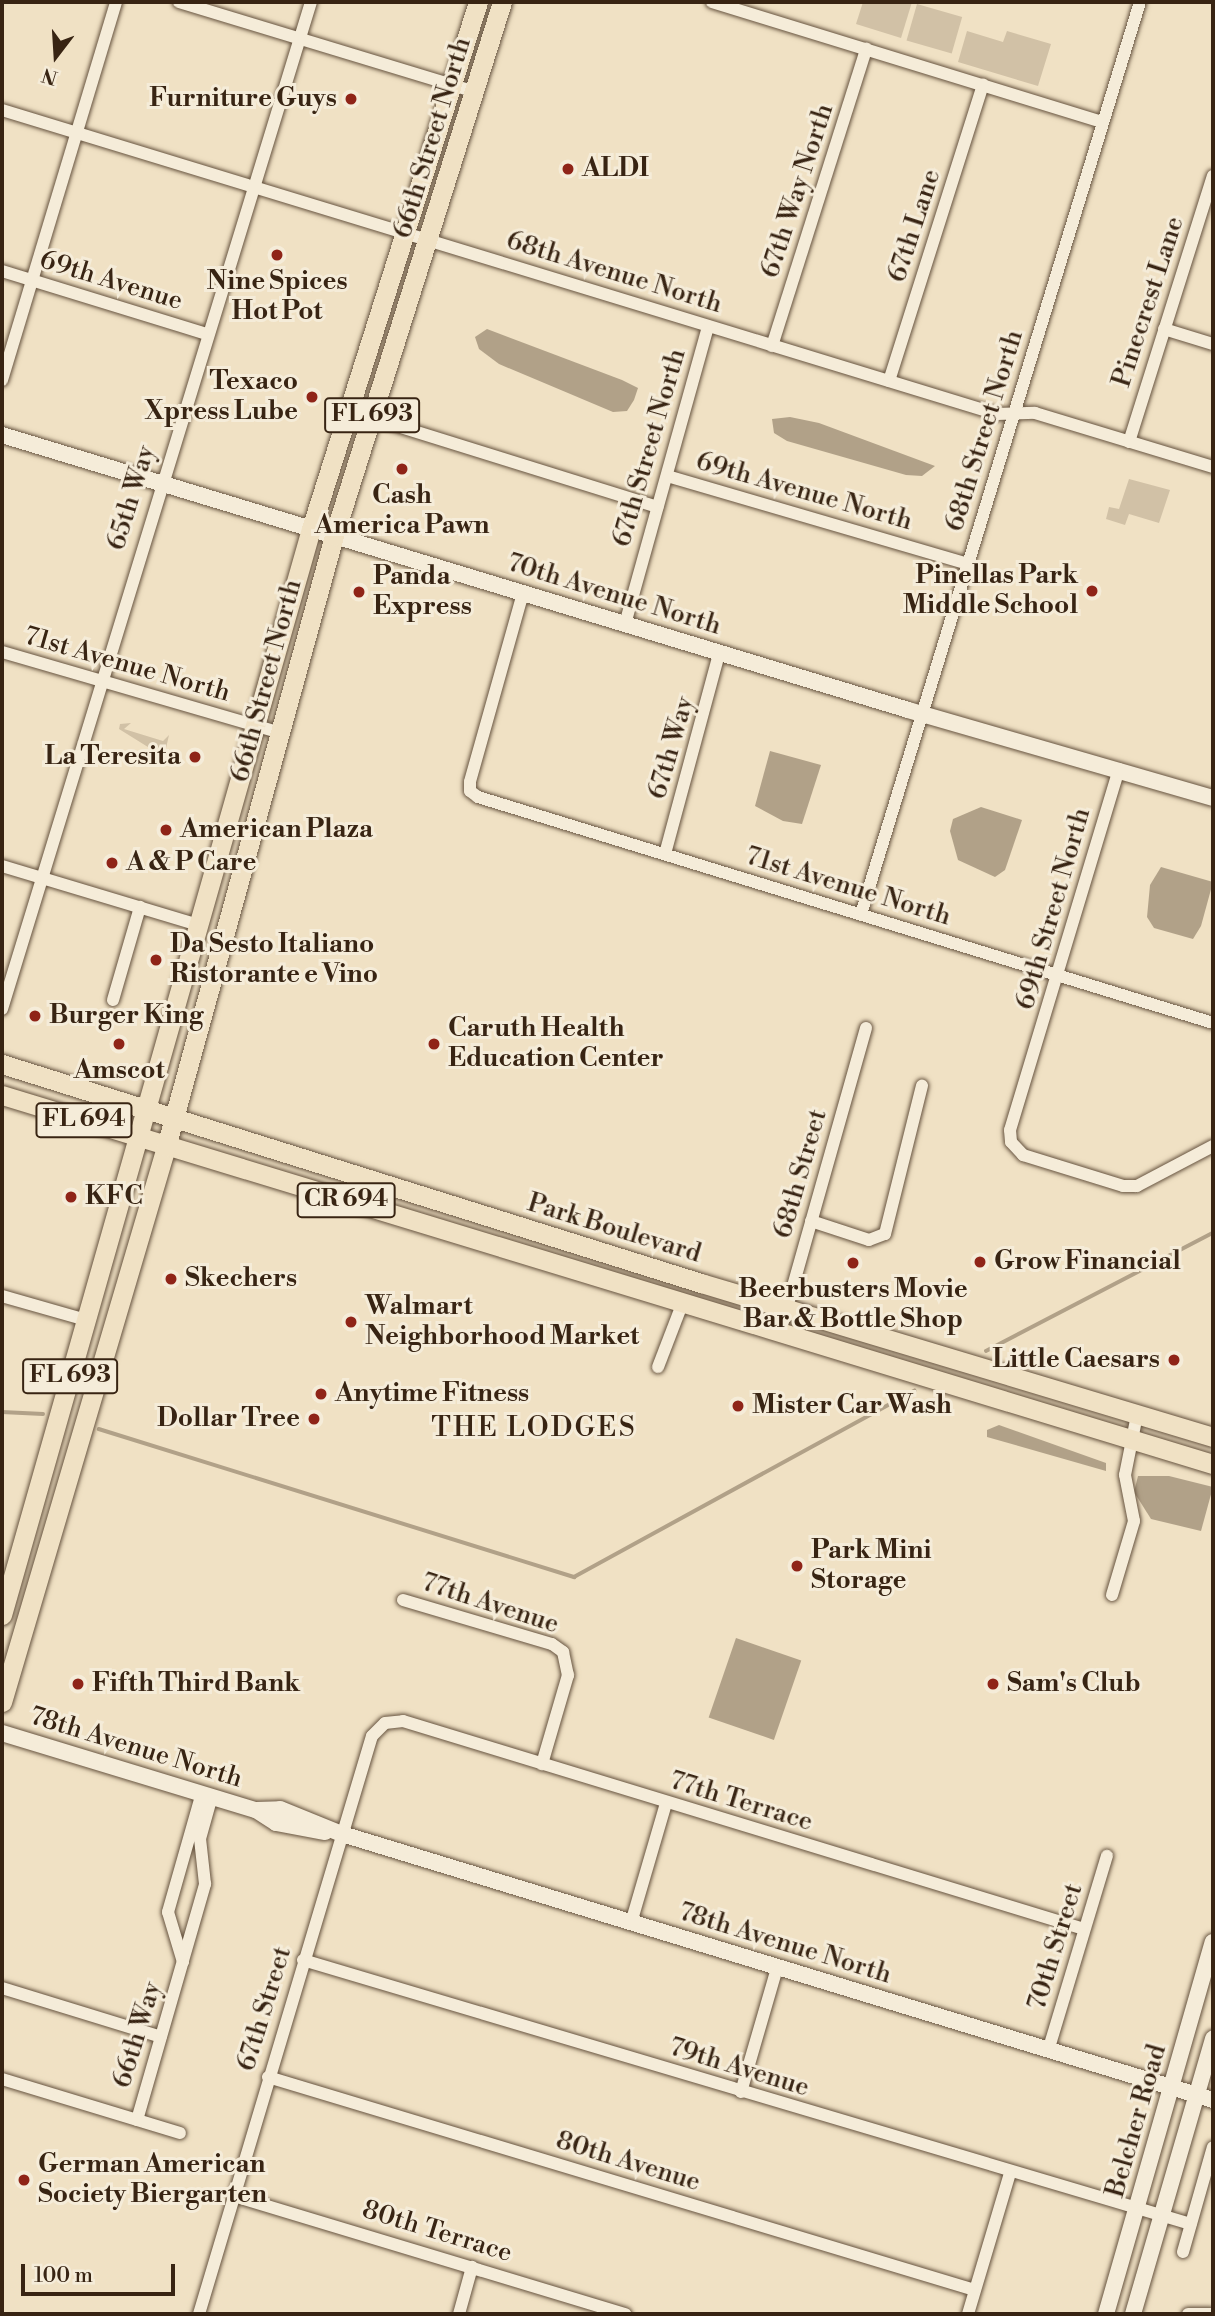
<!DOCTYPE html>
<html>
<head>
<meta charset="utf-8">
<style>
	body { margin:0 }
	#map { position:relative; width:1215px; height:2316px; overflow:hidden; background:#f0e1c4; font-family:"Libre Bodoni",serif }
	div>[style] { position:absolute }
	.green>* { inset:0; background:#d1c1a6; transform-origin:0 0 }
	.water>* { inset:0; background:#b1a188; transform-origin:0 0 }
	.stream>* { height:3.5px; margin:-1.75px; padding:0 1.75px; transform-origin:1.75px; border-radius:1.75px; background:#b1a188 }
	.roads { filter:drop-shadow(0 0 2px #66533f) drop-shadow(0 0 2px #66533f) }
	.street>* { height:12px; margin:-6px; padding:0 6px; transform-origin:6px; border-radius:6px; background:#f5ecd9 }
	.secondary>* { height:16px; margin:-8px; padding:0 8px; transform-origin:8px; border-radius:8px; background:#f5ecd9 }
	.primary>* { height:19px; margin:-9.5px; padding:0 9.5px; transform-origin:9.5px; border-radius:9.5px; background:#f0e1c4 }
	.dots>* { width:19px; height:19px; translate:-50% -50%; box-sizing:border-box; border:4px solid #f5ecd9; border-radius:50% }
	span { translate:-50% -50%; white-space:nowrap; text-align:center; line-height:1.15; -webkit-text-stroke:6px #f5ecd9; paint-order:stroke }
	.shield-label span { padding:2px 5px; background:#f5ecd9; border:2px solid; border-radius:5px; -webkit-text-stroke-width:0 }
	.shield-label { font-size:24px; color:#382413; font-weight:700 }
	.poi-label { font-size:26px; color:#382413; font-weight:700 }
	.right { translate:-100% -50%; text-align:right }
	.left { translate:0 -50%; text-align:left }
	.street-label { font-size:26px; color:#382413 }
	.neighbourhood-label { font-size:28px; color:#382413; letter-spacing:2px }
	.frame { position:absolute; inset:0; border:4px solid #382413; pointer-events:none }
	.north { position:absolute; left:21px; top:21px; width:70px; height:70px; -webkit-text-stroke:5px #f5ecd9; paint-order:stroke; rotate:197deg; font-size:19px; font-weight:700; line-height:28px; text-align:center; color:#382413 }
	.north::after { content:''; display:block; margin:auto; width:24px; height:32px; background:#382413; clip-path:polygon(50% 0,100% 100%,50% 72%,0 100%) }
	.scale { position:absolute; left:21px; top:2264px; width:154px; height:32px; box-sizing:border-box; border:4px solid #382413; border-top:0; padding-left:9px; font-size:21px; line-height:24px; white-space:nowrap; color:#382413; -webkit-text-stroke:5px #f5ecd9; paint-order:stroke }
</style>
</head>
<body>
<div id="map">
	<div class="green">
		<i style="clip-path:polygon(863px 2px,912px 2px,901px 38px,856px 24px)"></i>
		<i style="left:917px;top:4px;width:47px;height:38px;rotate:16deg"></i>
		<i style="clip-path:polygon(967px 31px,1003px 42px,1007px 31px,1051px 44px,1038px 86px,958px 62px)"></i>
		<i style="clip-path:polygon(1129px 479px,1170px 490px,1159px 523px,1129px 514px,1125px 525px,1106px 519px,1109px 507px,1119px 509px)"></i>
		<i style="clip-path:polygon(131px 723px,124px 729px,163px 741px,169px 735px,164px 757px,119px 729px,120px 724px)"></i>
	</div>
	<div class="water">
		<i style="clip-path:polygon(487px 329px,622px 380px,638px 388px,634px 400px,627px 411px,613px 412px,499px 364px,479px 349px,475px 337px)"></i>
		<i style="clip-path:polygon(790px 417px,819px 423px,935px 466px,922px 476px,906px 475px,787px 441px,774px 433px,772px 419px)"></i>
		<i style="clip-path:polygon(770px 751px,821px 765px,802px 824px,783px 821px,755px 806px)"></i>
		<i style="clip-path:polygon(981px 807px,1022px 820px,1005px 870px,995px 877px,958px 860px,950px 831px,953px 819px)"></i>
		<i style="clip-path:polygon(1161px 867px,1213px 882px,1201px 926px,1193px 939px,1154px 928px,1147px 917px,1150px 885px)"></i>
		<i style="clip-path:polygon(999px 1425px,1106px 1463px,1106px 1471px,987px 1437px,987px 1430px)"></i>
		<i style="clip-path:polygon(1138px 1476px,1169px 1476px,1213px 1487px,1201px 1531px,1151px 1519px,1134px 1492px)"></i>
		<i style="left:736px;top:1638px;width:69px;height:84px;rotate:19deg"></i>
	</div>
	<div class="stream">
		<i style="left:986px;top:1351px;width:256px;rotate:-27.5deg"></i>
		<i style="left:2px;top:1412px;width:41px;rotate:2.8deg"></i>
		<i style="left:99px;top:1429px;width:498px;rotate:17.3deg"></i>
		<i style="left:574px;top:1577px;width:388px;rotate:-28.7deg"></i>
	</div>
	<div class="roads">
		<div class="street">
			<i style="left:179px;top:2px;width:309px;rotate:16.9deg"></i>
			<i style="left:712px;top:2px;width:408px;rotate:17.1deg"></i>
			<i style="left:2px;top:110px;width:1040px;rotate:16.99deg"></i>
			<i style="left:997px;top:414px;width:38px;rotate:-2deg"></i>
			<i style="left:1035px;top:413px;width:186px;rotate:16.9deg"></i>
			<i style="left:2px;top:271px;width:214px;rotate:17.1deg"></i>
			<i style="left:1164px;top:329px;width:51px;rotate:17deg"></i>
			<i style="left:772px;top:346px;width:312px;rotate:-72.4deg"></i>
			<i style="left:2px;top:380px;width:395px;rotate:-73.2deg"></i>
			<i style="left:889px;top:381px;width:311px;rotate:-72.4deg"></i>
			<i style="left:352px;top:402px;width:26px;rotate:39deg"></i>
			<i style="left:372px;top:418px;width:299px;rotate:17.3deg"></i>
			<i style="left:1129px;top:442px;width:279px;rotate:-72.5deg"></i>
			<i style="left:667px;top:476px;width:314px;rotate:16.3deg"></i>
			<i style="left:523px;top:593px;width:196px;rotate:105.7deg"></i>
			<i style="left:470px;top:782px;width:9px;rotate:90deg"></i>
			<i style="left:470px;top:791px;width:10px;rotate:37deg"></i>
			<i style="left:478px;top:797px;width:769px;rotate:17.09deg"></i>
			<i style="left:625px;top:624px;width:309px;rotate:-74.4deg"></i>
			<i style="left:2px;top:652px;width:290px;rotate:16.2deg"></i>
			<i style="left:1119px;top:769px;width:377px;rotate:106.8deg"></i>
			<i style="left:1010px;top:1130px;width:12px;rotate:85deg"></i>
			<i style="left:1011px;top:1142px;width:18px;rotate:47deg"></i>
			<i style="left:1023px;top:1155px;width:105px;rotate:17.2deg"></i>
			<i style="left:1123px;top:1186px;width:14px"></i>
			<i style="left:1137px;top:1186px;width:86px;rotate:-27.8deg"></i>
			<i style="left:665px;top:854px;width:207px;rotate:-74.9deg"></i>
			<i style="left:2px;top:866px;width:206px;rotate:16.7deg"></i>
			<i style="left:861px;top:914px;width:954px;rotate:-72.99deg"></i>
			<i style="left:113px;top:1000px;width:97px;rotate:-73.8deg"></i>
			<i style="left:2px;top:1009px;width:1053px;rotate:-72.94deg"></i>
			<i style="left:811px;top:1221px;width:61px;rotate:18.1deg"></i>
			<i style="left:869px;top:1240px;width:17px;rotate:-21deg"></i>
			<i style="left:885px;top:1234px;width:153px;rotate:-76deg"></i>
			<i style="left:2px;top:1296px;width:87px;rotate:15.9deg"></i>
			<i style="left:780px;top:1332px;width:316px;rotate:-74.2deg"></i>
			<i style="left:658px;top:1367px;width:70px;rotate:-69deg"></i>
			<i style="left:1112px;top:1595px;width:77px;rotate:-73.4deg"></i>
			<i style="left:1134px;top:1521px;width:47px;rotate:-101.1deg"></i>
			<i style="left:1125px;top:1475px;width:61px;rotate:-78.7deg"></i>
			<i style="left:403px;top:1600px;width:155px;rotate:16.5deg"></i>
			<i style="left:552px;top:1644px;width:14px;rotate:36deg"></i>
			<i style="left:563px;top:1652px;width:24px;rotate:78deg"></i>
			<i style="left:568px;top:1675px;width:93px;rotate:106.3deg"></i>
			<i style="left:631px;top:1923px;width:125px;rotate:-73.7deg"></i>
			<i style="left:303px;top:1960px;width:926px;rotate:16.56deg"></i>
			<i style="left:183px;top:1962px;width:52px;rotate:-106.7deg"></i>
			<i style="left:168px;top:1912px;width:124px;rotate:-74.1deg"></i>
			<i style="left:2px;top:1988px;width:166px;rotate:17.1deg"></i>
			<i style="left:1048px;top:2051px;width:204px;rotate:-73.2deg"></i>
			<i style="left:268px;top:2077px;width:738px;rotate:16.77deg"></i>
			<i style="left:2px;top:2079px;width:186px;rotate:16.9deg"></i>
			<i style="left:741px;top:2092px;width:129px;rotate:-73.8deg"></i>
			<i style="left:137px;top:2120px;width:246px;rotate:-73.9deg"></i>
			<i style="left:205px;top:1884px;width:45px;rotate:-96.3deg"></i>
			<i style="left:200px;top:1839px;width:45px;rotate:-74.4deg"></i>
			<i style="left:234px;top:2196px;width:409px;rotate:16.8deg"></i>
			<i style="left:1183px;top:2252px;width:109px;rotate:-74.1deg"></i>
			<i style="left:199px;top:2314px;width:603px;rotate:-73.34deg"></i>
			<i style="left:372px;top:1736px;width:18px;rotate:-45deg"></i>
			<i style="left:385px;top:1723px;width:18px;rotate:-6deg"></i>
			<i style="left:403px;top:1721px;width:712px;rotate:16.98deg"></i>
			<i style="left:459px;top:2314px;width:49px;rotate:-74.5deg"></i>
			<i style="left:968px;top:2314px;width:147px;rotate:-73.4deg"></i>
			<i style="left:1188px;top:2314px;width:23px"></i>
		</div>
		<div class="secondary">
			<i style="left:2px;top:435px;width:947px;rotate:16.88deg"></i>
			<i style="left:908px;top:710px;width:317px;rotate:16.1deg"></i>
			<i style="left:2px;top:1733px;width:265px;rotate:16.9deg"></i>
			<i style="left:256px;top:1810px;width:24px;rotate:33deg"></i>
			<i style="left:276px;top:1823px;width:50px;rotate:10.4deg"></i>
			<i style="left:256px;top:1810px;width:24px;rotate:-2deg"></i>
			<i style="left:280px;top:1809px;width:67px;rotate:22deg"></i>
			<i style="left:342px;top:1834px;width:911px;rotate:16.98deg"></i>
			<i style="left:1106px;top:2314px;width:387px;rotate:-74deg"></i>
			<i style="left:1133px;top:2314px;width:287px;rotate:-73.8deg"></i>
		</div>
		<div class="primary">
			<i style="left:2px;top:1064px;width:733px;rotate:17.4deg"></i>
			<i style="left:701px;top:1283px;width:535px;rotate:16.74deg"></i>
			<i style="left:2px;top:1095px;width:1266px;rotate:16.95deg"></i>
			<i style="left:2px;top:1615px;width:1129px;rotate:-74.12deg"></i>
			<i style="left:311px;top:529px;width:553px;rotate:-72.42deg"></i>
			<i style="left:2px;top:1702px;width:579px;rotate:-73.54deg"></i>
			<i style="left:166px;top:1147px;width:634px;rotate:-74.63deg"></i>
			<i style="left:334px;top:536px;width:560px;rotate:-72.54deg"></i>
		</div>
	</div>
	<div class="dots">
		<i style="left:351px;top:99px;background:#8f2418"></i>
		<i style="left:568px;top:169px;background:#8f2418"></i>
		<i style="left:277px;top:255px;background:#8f2418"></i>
		<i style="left:312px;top:397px;background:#8f2418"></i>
		<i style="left:402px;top:469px;background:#8f2418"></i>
		<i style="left:1092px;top:591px;background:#8f2418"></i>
		<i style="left:359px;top:592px;background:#8f2418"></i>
		<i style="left:195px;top:757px;background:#8f2418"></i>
		<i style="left:166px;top:830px;background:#8f2418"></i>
		<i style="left:112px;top:863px;background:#8f2418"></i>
		<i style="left:156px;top:960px;background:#8f2418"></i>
		<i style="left:35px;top:1016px;background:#8f2418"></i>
		<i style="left:119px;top:1044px;background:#8f2418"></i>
		<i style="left:434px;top:1044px;background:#8f2418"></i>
		<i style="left:71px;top:1197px;background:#8f2418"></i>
		<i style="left:980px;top:1262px;background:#8f2418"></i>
		<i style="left:853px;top:1263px;background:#8f2418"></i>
		<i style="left:171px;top:1279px;background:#8f2418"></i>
		<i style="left:351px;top:1322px;background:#8f2418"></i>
		<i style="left:1174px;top:1360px;background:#8f2418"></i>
		<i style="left:321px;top:1394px;background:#8f2418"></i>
		<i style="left:738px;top:1406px;background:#8f2418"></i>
		<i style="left:314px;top:1419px;background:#8f2418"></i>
		<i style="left:797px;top:1566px;background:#8f2418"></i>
		<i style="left:78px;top:1684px;background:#8f2418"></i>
		<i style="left:993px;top:1684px;background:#8f2418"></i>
		<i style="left:24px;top:2180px;background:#8f2418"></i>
	</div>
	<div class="shield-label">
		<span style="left:372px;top:415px">FL 693</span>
		<span style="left:84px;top:1120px">FL 694</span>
		<span style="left:346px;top:1200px">CR 694</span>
		<span style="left:70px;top:1376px">FL 693</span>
	</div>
	<div class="poi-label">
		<span class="right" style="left:337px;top:99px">Furniture Guys</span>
		<span class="left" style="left:582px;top:169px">ALDI</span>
		<span style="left:277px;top:297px">Nine Spices<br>Hot Pot</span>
		<span class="right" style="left:298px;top:397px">Texaco<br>Xpress Lube</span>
		<span style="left:402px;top:511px">Cash<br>America Pawn</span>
		<span class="right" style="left:1078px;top:591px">Pinellas Park<br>Middle School</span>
		<span class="left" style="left:373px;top:592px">Panda<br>Express</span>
		<span class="right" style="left:181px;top:757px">La Teresita</span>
		<span class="left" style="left:180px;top:830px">American Plaza</span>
		<span class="left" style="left:126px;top:863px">A &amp; P Care</span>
		<span class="left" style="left:170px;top:960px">Da Sesto Italiano<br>Ristorante e Vino</span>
		<span class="left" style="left:49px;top:1016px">Burger King</span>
		<span class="left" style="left:448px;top:1044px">Caruth Health<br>Education Center</span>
		<span style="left:119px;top:1071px">Amscot</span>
		<span class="left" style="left:85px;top:1197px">KFC</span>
		<span class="left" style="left:994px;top:1262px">Grow Financial</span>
		<span class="left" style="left:185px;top:1279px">Skechers</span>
		<span style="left:853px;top:1305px">Beerbusters Movie<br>Bar &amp; Bottle Shop</span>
		<span class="left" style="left:365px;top:1322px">Walmart<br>Neighborhood Market</span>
		<span class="right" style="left:1160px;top:1360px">Little Caesars</span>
		<span class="left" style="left:335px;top:1394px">Anytime Fitness</span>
		<span class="left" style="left:752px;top:1406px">Mister Car Wash</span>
		<span class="right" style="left:300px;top:1419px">Dollar Tree</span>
		<span class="left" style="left:811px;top:1566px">Park Mini<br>Storage</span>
		<span class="left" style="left:92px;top:1684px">Fifth Third Bank</span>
		<span class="left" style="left:1007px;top:1684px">Sam's Club</span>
		<span class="left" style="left:38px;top:2180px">German American<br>Society Biergarten</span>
	</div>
	<div class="street-label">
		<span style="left:433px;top:138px;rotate:-73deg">66th Street North</span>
		<span style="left:798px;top:191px;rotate:-72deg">67th Way North</span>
		<span style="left:915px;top:226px;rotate:-72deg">67th Lane</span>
		<span style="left:614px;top:273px;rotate:17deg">68th Avenue North</span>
		<span style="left:111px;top:281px;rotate:17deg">69th Avenue</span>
		<span style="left:1149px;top:302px;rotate:-72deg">Pinecrest Lane</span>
		<span style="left:985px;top:431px;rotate:-73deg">68th Street North</span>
		<span style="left:650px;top:448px;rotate:-74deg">67th Street North</span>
		<span style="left:804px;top:492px;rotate:16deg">69th Avenue North</span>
		<span style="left:132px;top:498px;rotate:-73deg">65th Way</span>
		<span style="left:614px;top:595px;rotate:17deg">70th Avenue North</span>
		<span style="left:127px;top:665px;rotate:16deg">71st Avenue North</span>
		<span style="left:267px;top:681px;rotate:-75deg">66th Street North</span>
		<span style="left:672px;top:748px;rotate:-74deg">67th Way</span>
		<span style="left:848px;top:887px;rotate:17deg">71st Avenue North</span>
		<span style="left:1054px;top:909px;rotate:-74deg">69th Street North</span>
		<span style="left:801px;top:1174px;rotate:-74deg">68th Street</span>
		<span style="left:614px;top:1229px;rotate:17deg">Park Boulevard</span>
		<span style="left:490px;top:1604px;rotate:18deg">77th Avenue</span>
		<span style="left:136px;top:1748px;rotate:17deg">78th Avenue North</span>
		<span style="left:741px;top:1802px;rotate:17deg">77th Terrace</span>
		<span style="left:785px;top:1944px;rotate:17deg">78th Avenue North</span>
		<span style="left:1056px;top:1947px;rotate:-73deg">70th Street</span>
		<span style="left:265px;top:2009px;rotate:-73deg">67th Street</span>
		<span style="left:138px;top:2035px;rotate:-73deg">66th Way</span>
		<span style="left:739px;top:2068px;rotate:17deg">79th Avenue</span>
		<span style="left:1137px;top:2121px;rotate:-74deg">Belcher Road</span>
		<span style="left:628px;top:2162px;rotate:17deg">80th Avenue</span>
		<span style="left:437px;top:2232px;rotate:17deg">80th Terrace</span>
	</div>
	<div class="neighbourhood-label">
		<span style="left:534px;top:1428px">THE LODGES</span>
	</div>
	<div class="frame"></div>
	<div class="north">N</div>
	<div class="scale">100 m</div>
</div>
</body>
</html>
